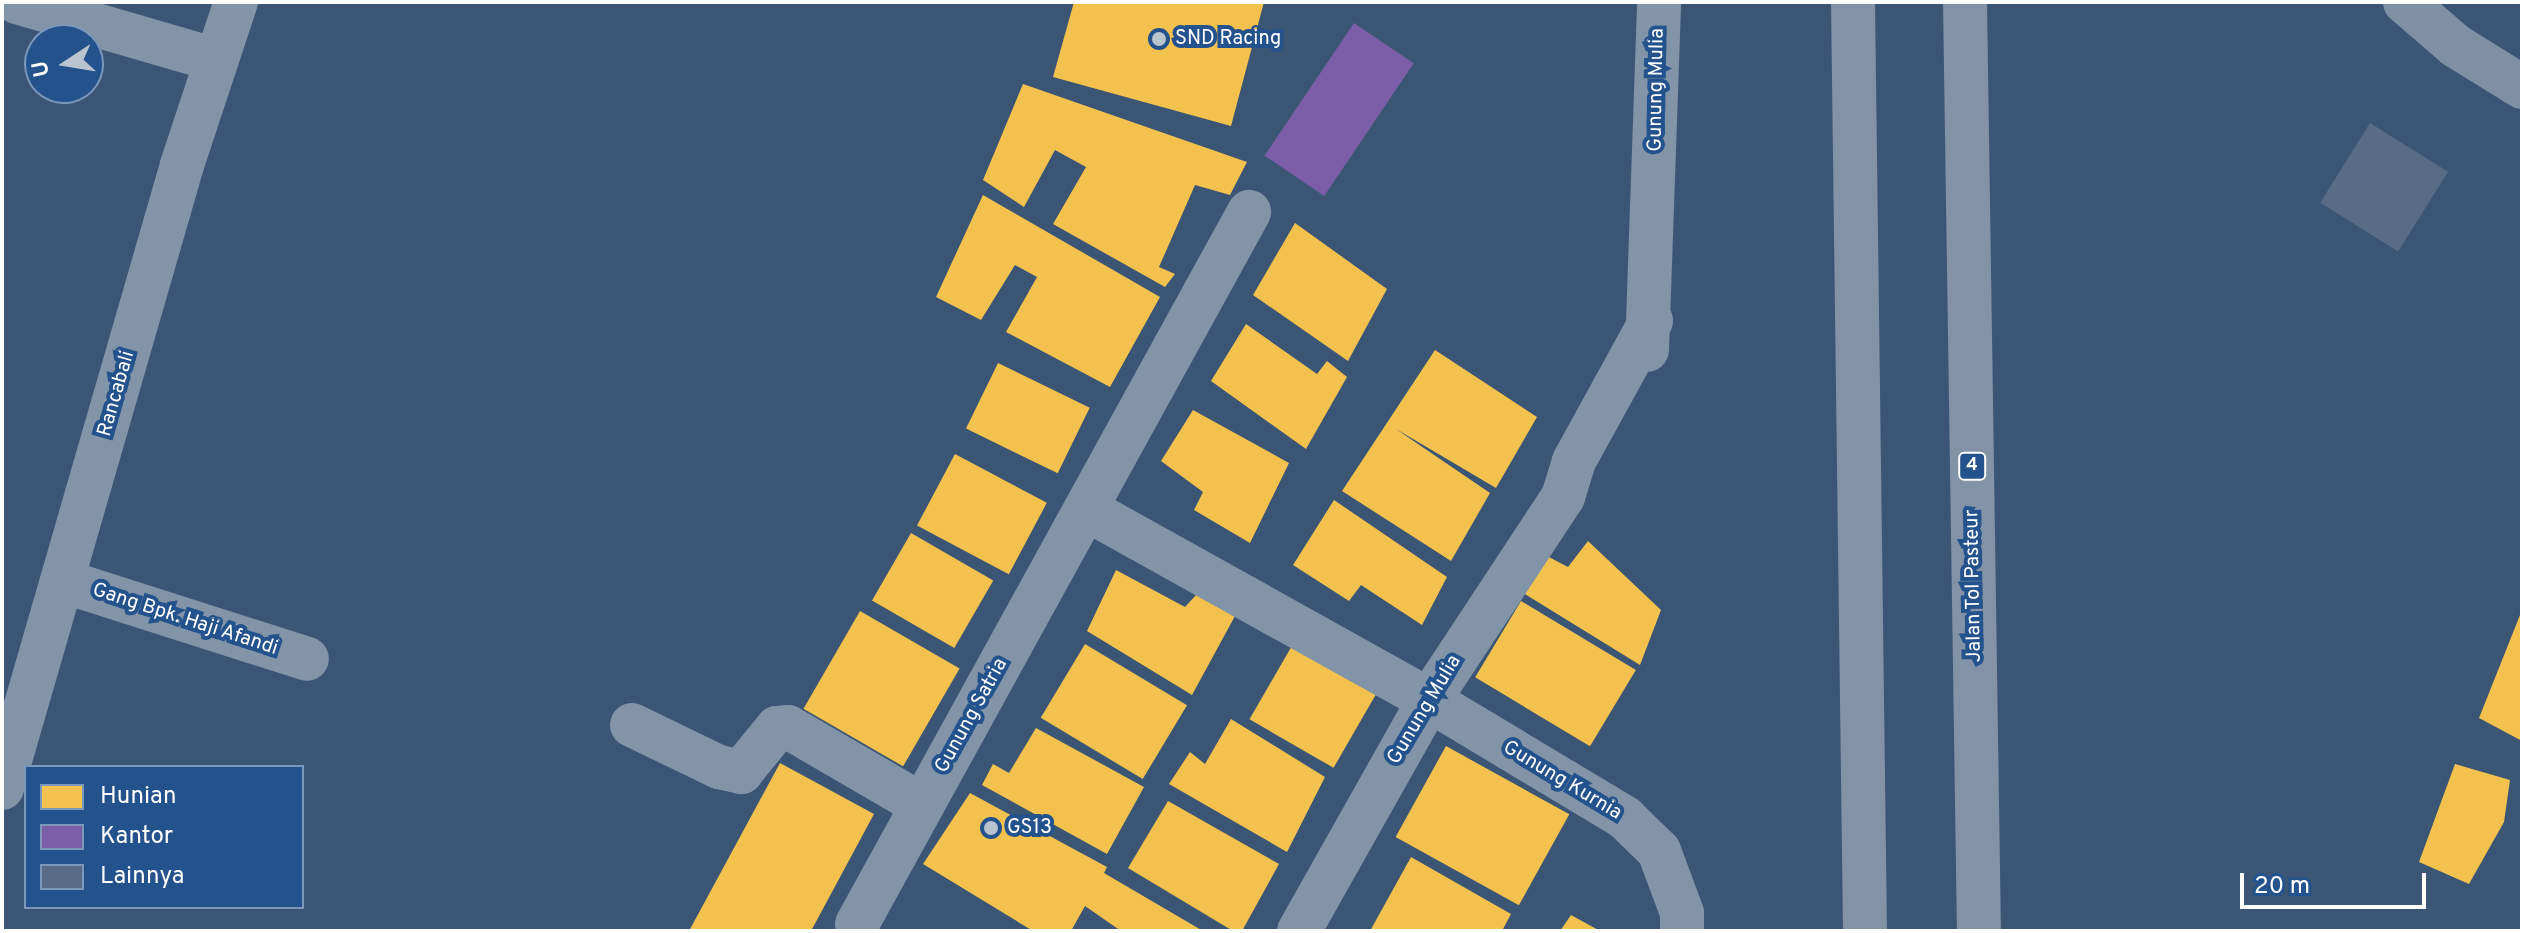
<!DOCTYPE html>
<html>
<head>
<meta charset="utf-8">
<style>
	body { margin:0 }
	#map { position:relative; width:2524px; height:933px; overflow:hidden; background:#3b5574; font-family:Overpass,sans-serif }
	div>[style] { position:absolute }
	.homes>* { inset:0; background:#f2c14e; transform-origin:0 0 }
	.offices>* { inset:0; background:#7b5ea7; transform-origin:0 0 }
	.building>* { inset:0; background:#586d85; transform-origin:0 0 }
	.street>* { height:44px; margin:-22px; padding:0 22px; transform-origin:22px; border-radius:22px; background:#8294a8 }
	.secondary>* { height:44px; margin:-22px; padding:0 22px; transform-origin:22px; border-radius:22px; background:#7d90a4 }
	.highway>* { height:44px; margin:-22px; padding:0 22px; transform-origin:22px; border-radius:22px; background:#8293a7 }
	.dots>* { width:22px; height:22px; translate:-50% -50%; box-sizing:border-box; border:4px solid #23528c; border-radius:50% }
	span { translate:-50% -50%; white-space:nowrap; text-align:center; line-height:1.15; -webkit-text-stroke:8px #23528c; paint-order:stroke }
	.shield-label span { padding:2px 6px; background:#23528c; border:2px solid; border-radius:6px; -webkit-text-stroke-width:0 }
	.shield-label { font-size:18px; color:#fff; font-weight:700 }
	.poi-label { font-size:20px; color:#fff }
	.left { translate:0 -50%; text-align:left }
	.street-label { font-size:20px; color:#fff }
	.frame { position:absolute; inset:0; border:4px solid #fff; pointer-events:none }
	.legend { position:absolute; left:24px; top:765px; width:280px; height:144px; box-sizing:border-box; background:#23528c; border:2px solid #7b97ba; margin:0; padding:10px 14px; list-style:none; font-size:24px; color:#fff }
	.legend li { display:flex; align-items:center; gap:16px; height:40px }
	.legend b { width:40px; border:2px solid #7b97ba }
	.north { position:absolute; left:24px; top:24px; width:80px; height:80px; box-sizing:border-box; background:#23528c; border:2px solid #7b97ba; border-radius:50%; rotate:258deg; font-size:22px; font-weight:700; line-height:32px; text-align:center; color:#fff }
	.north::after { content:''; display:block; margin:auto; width:28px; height:36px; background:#bac4ce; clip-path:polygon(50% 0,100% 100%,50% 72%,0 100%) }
	.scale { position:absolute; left:2240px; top:873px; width:186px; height:36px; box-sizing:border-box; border:4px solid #fff; border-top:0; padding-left:10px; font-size:24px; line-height:28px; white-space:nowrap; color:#fff; -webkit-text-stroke:6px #23528c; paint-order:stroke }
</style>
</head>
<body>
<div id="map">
	<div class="homes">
		<i style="clip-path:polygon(1074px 2px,1264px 2px,1231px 126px,1053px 77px)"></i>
		<i style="clip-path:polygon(1023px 84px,1247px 162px,1230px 195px,1195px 185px,1159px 267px,1175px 274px,1165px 287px,1053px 224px,1086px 167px,1055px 150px,1024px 207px,983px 180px)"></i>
		<i style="clip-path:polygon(983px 195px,1160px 297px,1110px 387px,1006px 332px,1037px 277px,1015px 265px,981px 320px,936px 297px)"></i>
		<i style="clip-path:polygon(1295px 223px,1387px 289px,1348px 361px,1253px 295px)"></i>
		<i style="clip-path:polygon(1246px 324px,1317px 374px,1327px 361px,1347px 377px,1306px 449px,1211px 381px)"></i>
		<i style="clip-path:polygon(1435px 350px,1537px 417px,1496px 488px,1396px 429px,1490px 493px,1451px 561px,1342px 491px)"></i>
		<i style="left:998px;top:363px;width:102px;height:73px;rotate:26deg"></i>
		<i style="clip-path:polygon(1193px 410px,1289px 463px,1250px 543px,1194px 510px,1203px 492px,1161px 461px)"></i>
		<i style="left:955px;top:454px;width:104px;height:81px;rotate:28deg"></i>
		<i style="clip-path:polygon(1334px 500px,1447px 577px,1422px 625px,1361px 585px,1349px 601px,1293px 565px)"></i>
		<i style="left:911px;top:533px;width:95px;height:78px;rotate:30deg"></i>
		<i style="clip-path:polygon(1588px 541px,1661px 610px,1640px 665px,1523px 593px,1545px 555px,1568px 567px)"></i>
		<i style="clip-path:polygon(1116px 570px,1185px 607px,1198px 593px,1235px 616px,1192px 695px,1087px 631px)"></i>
		<i style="left:1521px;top:601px;width:134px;height:89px;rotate:31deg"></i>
		<i style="clip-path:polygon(2522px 610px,2522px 741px,2479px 718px)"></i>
		<i style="left:860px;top:611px;width:115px;height:113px;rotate:30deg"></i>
		<i style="left:1085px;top:644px;width:119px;height:86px;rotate:31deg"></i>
		<i style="left:1293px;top:644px;width:97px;height:87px;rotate:30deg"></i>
		<i style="clip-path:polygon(1231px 719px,1325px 777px,1287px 852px,1169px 784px,1190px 752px,1205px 764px)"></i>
		<i style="clip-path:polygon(1036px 728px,1144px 787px,1107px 854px,982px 785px,993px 764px,1009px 773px)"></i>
		<i style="left:1446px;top:746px;width:141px;height:104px;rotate:29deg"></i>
		<i style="clip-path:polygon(780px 763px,874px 814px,811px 931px,689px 931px)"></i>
		<i style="clip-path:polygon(2455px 764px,2510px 780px,2504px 822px,2469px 884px,2419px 862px)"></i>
		<i style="clip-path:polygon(970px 793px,1107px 867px,1104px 873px,1203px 931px,1121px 931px,1085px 906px,1071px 931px,1033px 931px,923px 864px)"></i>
		<i style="clip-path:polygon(1168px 801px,1279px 864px,1242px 931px,1233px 931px,1128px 868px)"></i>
		<i style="clip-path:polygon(1411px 857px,1511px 914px,1502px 931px,1370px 931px)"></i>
		<i style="clip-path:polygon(1571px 915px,1600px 931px,1560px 931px)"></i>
	</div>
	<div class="offices">
		<i style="left:1354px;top:23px;width:72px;height:160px;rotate:34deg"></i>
	</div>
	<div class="building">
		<i style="left:2370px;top:123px;width:92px;height:94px;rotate:32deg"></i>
	</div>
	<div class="street">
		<i style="left:17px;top:2px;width:208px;rotate:16.2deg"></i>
		<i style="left:1647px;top:350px;width:348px;rotate:-88deg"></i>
		<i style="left:1086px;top:509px;width:393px;rotate:29.1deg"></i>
		<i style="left:1429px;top:700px;width:229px;rotate:31deg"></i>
		<i style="left:1625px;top:818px;width:47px;rotate:44.1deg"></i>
		<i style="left:1659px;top:851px;width:66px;rotate:69.6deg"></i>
		<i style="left:1682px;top:913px;width:18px;rotate:90deg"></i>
		<i style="left:63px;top:581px;width:256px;rotate:17.7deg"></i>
		<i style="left:632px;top:725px;width:97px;rotate:25.8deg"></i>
		<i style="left:719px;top:767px;width:23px;rotate:13deg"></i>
		<i style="left:741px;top:772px;width:57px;rotate:-50.7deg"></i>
		<i style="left:777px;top:728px;width:11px;rotate:-5deg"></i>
		<i style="left:788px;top:727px;width:155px;rotate:30.2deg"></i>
		<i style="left:2px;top:788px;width:648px;rotate:-73.88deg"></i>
		<i style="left:182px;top:165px;width:172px;rotate:-71.7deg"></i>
		<i style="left:857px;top:924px;width:813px;rotate:-61.16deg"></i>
		<i style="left:1299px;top:931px;width:265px;rotate:-60.6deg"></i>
		<i style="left:1429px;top:700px;width:243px;rotate:-56.6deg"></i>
		<i style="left:1563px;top:497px;width:38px;rotate:-73deg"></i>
		<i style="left:1574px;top:461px;width:160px;rotate:-61.2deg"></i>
	</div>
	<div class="secondary">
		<i style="left:2405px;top:2px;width:67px;rotate:40.8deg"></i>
		<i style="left:2456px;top:46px;width:78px;rotate:31.8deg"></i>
	</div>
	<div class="highway">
		<i style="left:1853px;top:2px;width:929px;rotate:89.26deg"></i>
		<i style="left:1965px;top:2px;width:929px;rotate:89.14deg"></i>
	</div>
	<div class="dots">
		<i style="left:1159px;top:39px;background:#bac4ce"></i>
		<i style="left:991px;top:828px;background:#bac4ce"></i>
	</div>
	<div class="shield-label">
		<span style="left:1972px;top:466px">4</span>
	</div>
	<div class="poi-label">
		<span class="left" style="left:1175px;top:39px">SND Racing</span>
		<span class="left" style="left:1007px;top:828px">GS13</span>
	</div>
	<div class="street-label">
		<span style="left:1657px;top:90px;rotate:-89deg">Gunung Mulia</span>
		<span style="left:117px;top:394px;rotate:-74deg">Rancabali</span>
		<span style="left:1974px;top:586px;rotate:-91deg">Jalan Tol Pasteur</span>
		<span style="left:185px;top:620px;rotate:18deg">Gang Bpk. Haji Afandi</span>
		<span style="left:1425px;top:710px;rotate:-59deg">Gunung Mulia</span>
		<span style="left:972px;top:716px;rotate:-61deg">Gunung Satria</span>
		<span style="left:1562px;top:781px;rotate:31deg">Gunung Kurnia</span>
	</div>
	<div class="frame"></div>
	<ul class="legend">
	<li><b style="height:22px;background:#f2c14e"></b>Hunian</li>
	<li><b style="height:22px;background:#7b5ea7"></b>Kantor</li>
	<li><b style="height:22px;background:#586d85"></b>Lainnya</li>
	</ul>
	<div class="north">U</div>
	<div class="scale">20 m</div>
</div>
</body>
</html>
